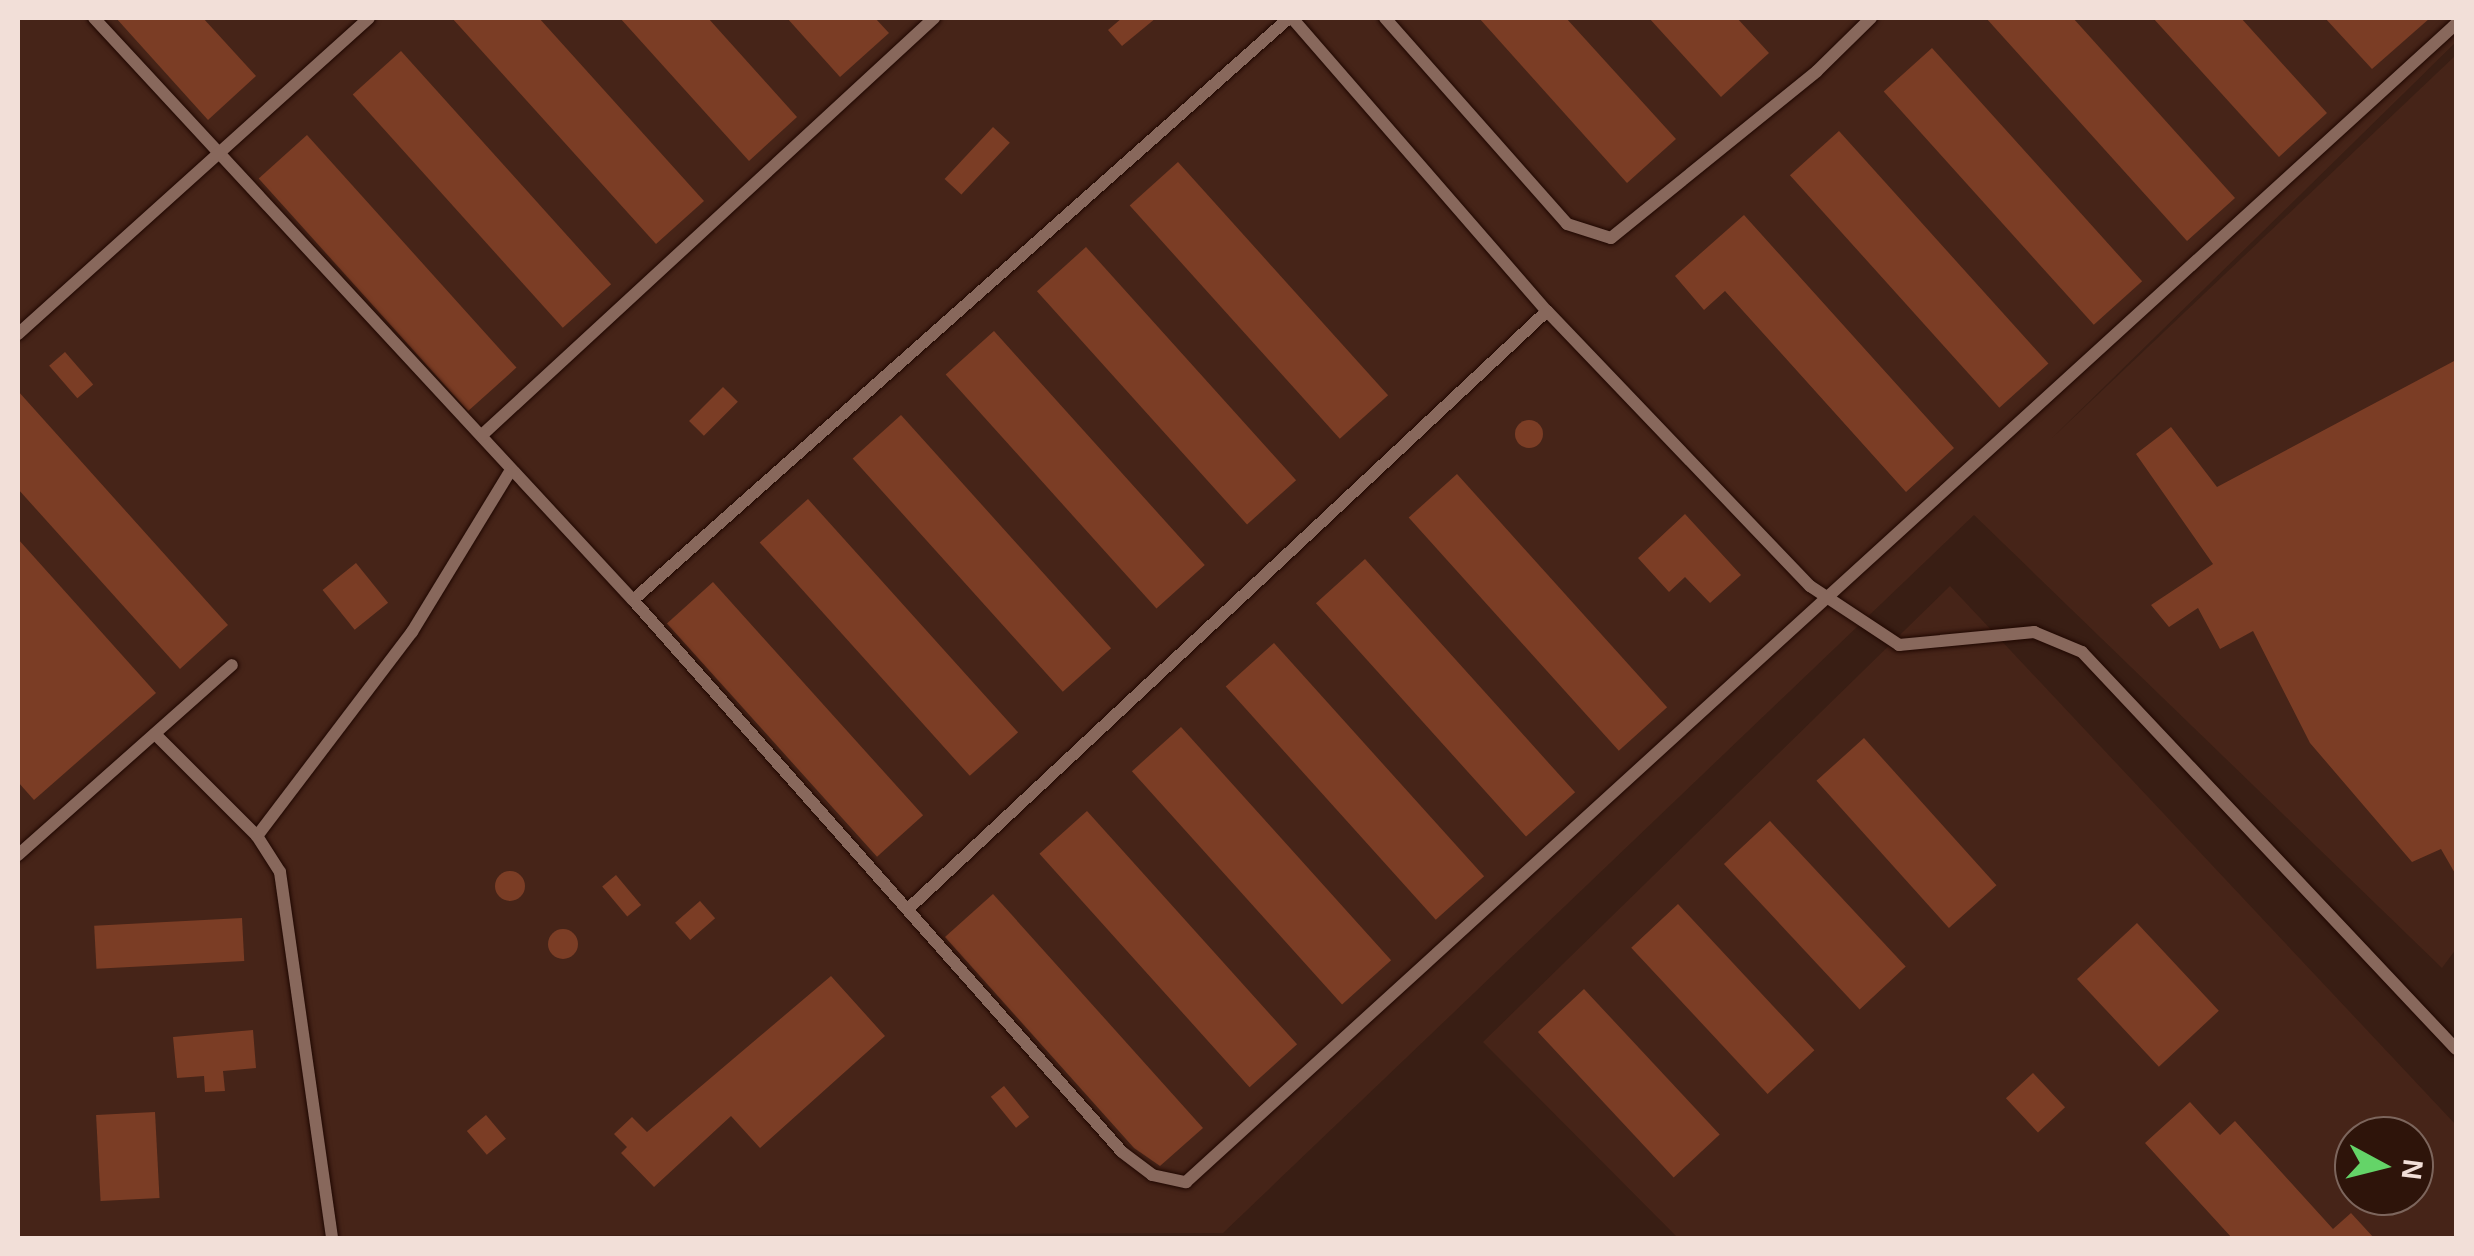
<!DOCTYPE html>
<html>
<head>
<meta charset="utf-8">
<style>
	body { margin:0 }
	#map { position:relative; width:2474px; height:1256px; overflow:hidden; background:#391e14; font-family:Helvetica,sans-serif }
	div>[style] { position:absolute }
	.built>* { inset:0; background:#462418 }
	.building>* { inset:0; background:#7b3d25; transform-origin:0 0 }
	.round { border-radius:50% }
	.roads { filter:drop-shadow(0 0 2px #1f0701) drop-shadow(0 0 2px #1f0701) }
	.lane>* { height:12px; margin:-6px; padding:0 6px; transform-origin:6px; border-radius:6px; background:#88685c }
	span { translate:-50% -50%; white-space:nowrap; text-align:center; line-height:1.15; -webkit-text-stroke:8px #2e140a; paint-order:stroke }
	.frame { position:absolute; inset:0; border:20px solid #f2dfd8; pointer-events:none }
	.north { position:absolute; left:2334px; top:1116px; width:100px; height:100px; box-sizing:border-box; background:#2e140a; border:2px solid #7c655c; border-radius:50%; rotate:97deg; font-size:28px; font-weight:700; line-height:40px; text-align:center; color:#f2dfd8 }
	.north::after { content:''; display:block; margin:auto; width:35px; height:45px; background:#64d468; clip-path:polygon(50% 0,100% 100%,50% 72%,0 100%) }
</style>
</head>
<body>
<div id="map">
	<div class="built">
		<i style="clip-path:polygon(18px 18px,2456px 18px,2456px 42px,2051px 439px,2456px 55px,2456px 949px,2442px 968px,1974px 515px,1223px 1233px,18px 1238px)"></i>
		<i style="clip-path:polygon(evenodd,1950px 586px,2456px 1125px,2456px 1238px,1678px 1238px,1483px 1042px,1950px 586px,2354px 1136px,2414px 1136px,2414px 1196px,2354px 1196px,2354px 1136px)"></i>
	</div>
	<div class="building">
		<i style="clip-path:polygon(116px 18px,203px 18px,256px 76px,208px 120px)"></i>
		<i style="clip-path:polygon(452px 18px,539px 18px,704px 201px,656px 244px)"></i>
		<i style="clip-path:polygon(620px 18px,708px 18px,797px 117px,749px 161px)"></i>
		<i style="clip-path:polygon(787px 18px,875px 18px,889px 33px,840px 77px)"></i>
		<i style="clip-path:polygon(1122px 18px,1156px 18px,1122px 46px,1108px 30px)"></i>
		<i style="clip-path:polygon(1479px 18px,1566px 18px,1676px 139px,1627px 183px)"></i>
		<i style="clip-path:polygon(1649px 18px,1737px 18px,1769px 53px,1721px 97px)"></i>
		<i style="clip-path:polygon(1986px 18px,2073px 18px,2235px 198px,2187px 241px)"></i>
		<i style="clip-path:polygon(2153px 18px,2241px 18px,2327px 113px,2279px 157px)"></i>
		<i style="clip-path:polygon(2325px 18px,2430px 18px,2372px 69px)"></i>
		<i style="left:1932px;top:48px;width:314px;height:65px;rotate:48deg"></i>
		<i style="left:401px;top:51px;width:314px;height:65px;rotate:48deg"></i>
		<i style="left:993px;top:127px;width:23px;height:71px;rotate:43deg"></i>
		<i style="left:1839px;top:131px;width:313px;height:66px;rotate:48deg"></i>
		<i style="left:307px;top:135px;width:313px;height:65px;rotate:48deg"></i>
		<i style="left:1178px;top:162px;width:314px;height:65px;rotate:48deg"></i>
		<i style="clip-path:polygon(1744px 215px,1954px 448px,1906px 492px,1725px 291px,1704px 310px,1675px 276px)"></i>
		<i style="left:1086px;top:247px;width:314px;height:66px;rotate:48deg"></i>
		<i style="left:994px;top:331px;width:315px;height:65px;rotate:48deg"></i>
		<i style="left:65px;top:352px;width:43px;height:21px;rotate:49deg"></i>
		<i style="clip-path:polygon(2456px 360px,2456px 875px,2441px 849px,2412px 862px,2310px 743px,2253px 631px,2220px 649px,2198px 608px,2169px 627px,2151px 605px,2213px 564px,2136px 454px,2171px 427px,2217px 487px)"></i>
		<i style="left:723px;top:387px;width:21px;height:48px;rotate:45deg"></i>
		<i style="clip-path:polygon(18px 391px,228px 625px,180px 669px,18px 489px)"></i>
		<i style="left:901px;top:415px;width:314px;height:65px;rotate:48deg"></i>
		<i class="round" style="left:1515px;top:420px;width:28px;height:28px"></i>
		<i style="left:1457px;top:474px;width:314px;height:65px;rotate:48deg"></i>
		<i style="left:808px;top:499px;width:314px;height:65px;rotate:48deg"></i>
		<i style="clip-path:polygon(1685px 514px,1741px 575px,1710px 603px,1685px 577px,1669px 592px,1638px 558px)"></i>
		<i style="clip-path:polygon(18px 539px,156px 693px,34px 800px,18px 782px)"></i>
		<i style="left:1365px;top:559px;width:314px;height:66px;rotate:48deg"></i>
		<i style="left:356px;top:563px;width:51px;height:43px;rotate:51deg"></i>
		<i style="left:713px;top:582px;width:314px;height:62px;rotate:48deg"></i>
		<i style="left:1274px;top:643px;width:314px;height:65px;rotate:48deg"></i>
		<i style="left:1181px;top:727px;width:314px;height:66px;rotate:48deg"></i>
		<i style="left:1864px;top:738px;width:198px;height:64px;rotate:48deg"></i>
		<i style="left:1087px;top:811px;width:314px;height:64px;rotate:48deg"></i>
		<i style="left:1770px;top:821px;width:199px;height:63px;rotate:47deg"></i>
		<i class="round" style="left:495px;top:871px;width:30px;height:30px"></i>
		<i style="left:616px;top:875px;width:39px;height:18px;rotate:50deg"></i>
		<i style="clip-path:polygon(993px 894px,1203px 1128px,1160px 1166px,1134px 1148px,945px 937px)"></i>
		<i style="left:700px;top:901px;width:23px;height:33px;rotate:49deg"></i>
		<i style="left:1678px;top:904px;width:200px;height:64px;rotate:47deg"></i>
		<i style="left:242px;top:918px;width:43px;height:148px;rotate:87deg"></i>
		<i style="left:2137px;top:923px;width:120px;height:82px;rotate:47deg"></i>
		<i class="round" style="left:548px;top:929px;width:30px;height:30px"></i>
		<i style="clip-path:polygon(831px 976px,885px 1036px,760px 1148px,731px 1116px,654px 1187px,621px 1153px,627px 1147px,614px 1134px,632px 1117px,647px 1132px)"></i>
		<i style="left:1584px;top:989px;width:199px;height:63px;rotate:47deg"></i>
		<i style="clip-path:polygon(253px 1030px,256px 1068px,223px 1071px,225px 1091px,205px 1092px,204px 1076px,177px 1078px,173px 1037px)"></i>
		<i style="left:2033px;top:1073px;width:47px;height:37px;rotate:47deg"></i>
		<i style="left:1004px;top:1086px;width:40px;height:17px;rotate:51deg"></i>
		<i style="clip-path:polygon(2190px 1102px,2220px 1135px,2235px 1121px,2333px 1229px,2351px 1213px,2374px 1238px,2232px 1238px,2145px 1143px)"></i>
		<i style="left:155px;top:1112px;width:86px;height:59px;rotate:87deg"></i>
		<i style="left:486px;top:1115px;width:31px;height:25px;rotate:50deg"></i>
	</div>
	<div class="roads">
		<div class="lane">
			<i style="left:94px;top:18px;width:793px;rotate:47.2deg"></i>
			<i style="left:633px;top:600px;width:737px;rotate:48.46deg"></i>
			<i style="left:1122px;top:1152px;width:38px;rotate:37deg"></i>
			<i style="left:1152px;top:1175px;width:35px;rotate:12deg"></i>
			<i style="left:1186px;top:1182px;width:1719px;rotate:-42.36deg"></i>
			<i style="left:1292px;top:18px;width:388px;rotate:49deg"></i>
			<i style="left:1547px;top:311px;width:381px;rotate:46.3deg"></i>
			<i style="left:1810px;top:586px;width:107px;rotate:33.5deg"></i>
			<i style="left:1899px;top:645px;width:136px;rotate:-5.5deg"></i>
			<i style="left:2034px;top:632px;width:52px;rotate:22.6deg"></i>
			<i style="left:2082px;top:652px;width:545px;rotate:46.71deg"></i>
			<i style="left:1385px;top:18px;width:275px;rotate:48.5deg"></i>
			<i style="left:1567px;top:224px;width:46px;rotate:17.7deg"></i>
			<i style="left:1611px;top:238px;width:265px;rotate:-39deg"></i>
			<i style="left:1817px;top:71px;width:76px;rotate:-44.5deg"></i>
			<i style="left:18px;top:334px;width:472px;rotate:-42deg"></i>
			<i style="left:482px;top:435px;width:615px;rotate:-42.69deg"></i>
			<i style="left:633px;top:600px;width:877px;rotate:-41.58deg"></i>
			<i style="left:155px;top:734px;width:144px;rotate:45deg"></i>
			<i style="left:257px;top:836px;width:43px;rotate:57.4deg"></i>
			<i style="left:280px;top:872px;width:370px;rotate:81.9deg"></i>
			<i style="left:257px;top:836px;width:256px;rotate:-52.8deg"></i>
			<i style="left:412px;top:632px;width:186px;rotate:-58.6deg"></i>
			<i style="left:18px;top:855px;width:286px;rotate:-41.6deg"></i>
			<i style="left:908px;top:909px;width:875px;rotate:-43.1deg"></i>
		</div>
	</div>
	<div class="frame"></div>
	<div class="north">N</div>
</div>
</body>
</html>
